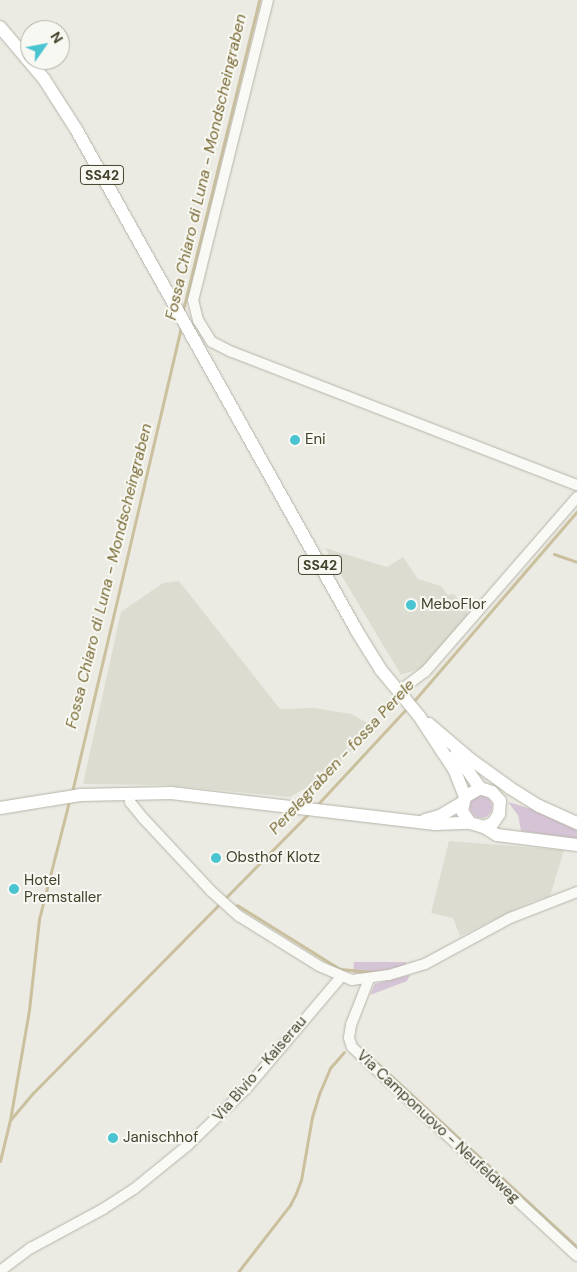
<!DOCTYPE html>
<html>
<head>
<meta charset="utf-8">
<style>
	body { margin:0 }
	#map { position:relative; width:577px; height:1272px; overflow:hidden; background:#ebeae3; font-family:"DM Sans",sans-serif }
	div>[style] { position:absolute }
	.built>* { inset:0; background:#dddcd1 }
	.green>* { inset:0; background:#d5c4d5 }
	.round { border-radius:50% }
	.stream>* { height:3px; margin:-1.5px; padding:0 1.5px; transform-origin:1.5px; border-radius:1.5px; background:#cbc09e }
	.roads { filter:drop-shadow(0 0 1px #b6b4a8) drop-shadow(0 0 1px #b6b4a8) }
	.minor>* { height:10px; margin:-5px; padding:0 5px; transform-origin:5px; border-radius:5px; background:#f9f9f6 }
	.major>* { height:12px; margin:-6px; padding:0 6px; transform-origin:6px; border-radius:6px; background:#fff }
	.dots>* { width:14px; height:14px; translate:-50% -50%; box-sizing:border-box; border:2px solid #f8f8f3; border-radius:50% }
	span { translate:-50% -50%; white-space:nowrap; text-align:center; line-height:1.15; -webkit-text-stroke:4px #f8f8f3; paint-order:stroke }
	.shield-label span { padding:1px 4px; background:#f8f8f3; border:1px solid; border-radius:4px; -webkit-text-stroke-width:0 }
	.shield-label { font-size:14px; color:#44412b; font-weight:700 }
	.poi-label { font-size:15px; color:#44412b }
	.left { translate:0 -50%; text-align:left }
	.street-label { font-size:15px; color:#44412b }
	.water-label { font-size:16px; color:#796a34; font-style:italic }
	.north { position:absolute; left:20px; top:20px; width:50px; height:50px; box-sizing:border-box; background:#f8f8f3; border:1px solid #b0afa3; border-radius:50%; rotate:57deg; font-size:14px; font-weight:700; line-height:20px; text-align:center; color:#44412b }
	.north::after { content:''; display:block; margin:auto; width:18px; height:22px; background:#49c4d0; clip-path:polygon(50% 0,100% 100%,50% 72%,0 100%) }
</style>
</head>
<body>
<div id="map">
	<div class="built">
		<i style="clip-path:polygon(325px 548px,387px 567px,403px 557px,418px 579px,441px 586px,448px 595px,454px 594px,469px 615px,424px 667px,401px 675px)"></i>
		<i style="clip-path:polygon(179px 581px,280px 709px,314px 708px,351px 714px,375px 727px,311px 791px,304px 789px,290px 797px,164px 785px,83px 784px,121px 612px,163px 583px)"></i>
		<i style="clip-path:polygon(449px 841px,564px 850px,550px 896px,531px 902px,460px 936px,453px 918px,431px 913px)"></i>
	</div>
	<div class="green">
		<i class="round" style="left:470px;top:796px;width:22px;height:22px"></i>
		<i style="clip-path:polygon(508px 802px,532px 809px,577px 830px,577px 839px,521px 831px,518px 815px)"></i>
		<i style="clip-path:polygon(354px 962px,406px 962px,405px 969px,368px 974px,353px 973px)"></i>
		<i style="clip-path:polygon(410px 975px,407px 981px,370px 995px,375px 984px)"></i>
	</div>
	<div class="stream">
		<i style="left:183px;top:310px;width:319px;rotate:-76.2deg"></i>
		<i style="left:554px;top:554px;width:24px;rotate:19deg"></i>
		<i style="left:413px;top:702px;width:252px;rotate:-49.3deg"></i>
		<i style="left:72px;top:792px;width:479px;rotate:-76.8deg"></i>
		<i style="left:316px;top:806px;width:134px;rotate:-47.1deg"></i>
		<i style="left:237px;top:905px;width:121px;rotate:31.9deg"></i>
		<i style="left:340px;top:969px;width:34px;rotate:5deg"></i>
		<i style="left:377px;top:1063px;width:272px;rotate:42.6deg"></i>
		<i style="left:11px;top:1119px;width:34px;rotate:-50deg"></i>
		<i style="left:33px;top:1093px;width:392px;rotate:-45.4deg"></i>
		<i style="left:0;top:1161px;width:42px;rotate:-76.3deg"></i>
		<i style="left:10px;top:1120px;width:112px;rotate:-80.2deg"></i>
		<i style="left:29px;top:1010px;width:92px;rotate:-83.7deg"></i>
		<i style="left:39px;top:919px;width:122px;rotate:-75.7deg"></i>
		<i style="left:238px;top:1272px;width:85px;rotate:-52.2deg"></i>
		<i style="left:290px;top:1205px;width:13px;rotate:-63deg"></i>
		<i style="left:296px;top:1193px;width:14px;rotate:-69deg"></i>
		<i style="left:301px;top:1180px;width:64px;rotate:-80.1deg"></i>
		<i style="left:312px;top:1117px;width:24px;rotate:-73deg"></i>
		<i style="left:319px;top:1094px;width:28px;rotate:-67deg"></i>
		<i style="left:330px;top:1068px;width:21px;rotate:-49deg"></i>
	</div>
	<div class="roads">
		<div class="minor">
			<i style="left:268px;top:0;width:309px;rotate:104deg"></i>
			<i style="left:193px;top:300px;width:21px;rotate:76deg"></i>
			<i style="left:198px;top:320px;width:26px;rotate:58deg"></i>
			<i style="left:212px;top:342px;width:22px;rotate:27deg"></i>
			<i style="left:232px;top:352px;width:370px;rotate:21.1deg"></i>
			<i style="left:398px;top:692px;width:34px;rotate:-37deg"></i>
			<i style="left:425px;top:672px;width:232px;rotate:-49deg"></i>
			<i style="left:129px;top:794px;width:8px;rotate:83deg"></i>
			<i style="left:130px;top:802px;width:21px;rotate:51deg"></i>
			<i style="left:143px;top:818px;width:100px;rotate:47deg"></i>
			<i style="left:211px;top:891px;width:38px;rotate:42deg"></i>
			<i style="left:239px;top:916px;width:94px;rotate:32deg"></i>
			<i style="left:319px;top:966px;width:36px;rotate:23deg"></i>
			<i style="left:352px;top:980px;width:37px;rotate:-8deg"></i>
			<i style="left:389px;top:975px;width:38px;rotate:-17deg"></i>
			<i style="left:425px;top:964px;width:97px;rotate:-28.4deg"></i>
			<i style="left:510px;top:918px;width:72px;rotate:-21.2deg"></i>
			<i style="left:369px;top:979px;width:49px;rotate:111.4deg"></i>
			<i style="left:351px;top:1025px;width:13px;rotate:99deg"></i>
			<i style="left:349px;top:1038px;width:9px;rotate:72deg"></i>
			<i style="left:352px;top:1047px;width:307px;rotate:42.9deg"></i>
			<i style="left:0;top:1271px;width:39px;rotate:-37deg"></i>
			<i style="left:31px;top:1248px;width:82px;rotate:-28.4deg"></i>
			<i style="left:103px;top:1209px;width:37px;rotate:-33deg"></i>
			<i style="left:134px;top:1189px;width:70px;rotate:-39.2deg"></i>
			<i style="left:188px;top:1145px;width:81px;rotate:-44deg"></i>
			<i style="left:246px;top:1089px;width:147px;rotate:-49.7deg"></i>
		</div>
		<div class="major">
			<i style="left:0;top:27px;width:68px;rotate:49.8deg"></i>
			<i style="left:44px;top:79px;width:59px;rotate:57.4deg"></i>
			<i style="left:76px;top:129px;width:578px;rotate:60.77deg"></i>
			<i style="left:358px;top:633px;width:44px;rotate:58.1deg"></i>
			<i style="left:381px;top:670px;width:60px;rotate:50.4deg"></i>
			<i style="left:419px;top:716px;width:45px;rotate:56.7deg"></i>
			<i style="left:444px;top:754px;width:20px;rotate:57deg"></i>
			<i style="left:455px;top:771px;width:28px;rotate:69deg"></i>
			<i style="left:429px;top:724px;width:54px;rotate:40.5deg"></i>
			<i style="left:470px;top:759px;width:49px;rotate:35.9deg"></i>
			<i style="left:510px;top:788px;width:34px;rotate:32deg"></i>
			<i style="left:539px;top:806px;width:42px;rotate:24.1deg"></i>
			<i style="left:456px;top:754px;width:42px;rotate:54.8deg"></i>
			<i style="left:0;top:808px;width:81px;rotate:-9.2deg"></i>
			<i style="left:80px;top:795px;width:91px;rotate:-1.3deg"></i>
			<i style="left:171px;top:793px;width:266px;rotate:6.7deg"></i>
			<i style="left:435px;top:824px;width:35px;rotate:-2deg"></i>
			<i style="left:470px;top:823px;width:15px;rotate:16deg"></i>
			<i style="left:484px;top:827px;width:10px;rotate:-24deg"></i>
			<i style="left:493px;top:823px;width:11px;rotate:-56deg"></i>
			<i style="left:499px;top:814px;width:13px;rotate:-86deg"></i>
			<i style="left:500px;top:801px;width:12px;rotate:-132deg"></i>
			<i style="left:492px;top:792px;width:13px;rotate:-162deg"></i>
			<i style="left:480px;top:788px;width:17px;rotate:149deg"></i>
			<i style="left:465px;top:797px;width:14px;rotate:102deg"></i>
			<i style="left:462px;top:811px;width:14px;rotate:56deg"></i>
			<i style="left:425px;top:820px;width:16px;rotate:-15deg"></i>
			<i style="left:440px;top:816px;width:27px;rotate:-31deg"></i>
			<i style="left:484px;top:827px;width:15px;rotate:32deg"></i>
			<i style="left:497px;top:835px;width:81px;rotate:7.1deg"></i>
		</div>
	</div>
	<div class="dots">
		<i style="left:295px;top:440px;background:#49c4d0"></i>
		<i style="left:411px;top:605px;background:#49c4d0"></i>
		<i style="left:216px;top:858px;background:#49c4d0"></i>
		<i style="left:14px;top:889px;background:#49c4d0"></i>
		<i style="left:113px;top:1138px;background:#49c4d0"></i>
	</div>
	<div class="shield-label">
		<span style="left:102px;top:175px">SS42</span>
		<span style="left:320px;top:565px">SS42</span>
	</div>
	<div class="poi-label">
		<span class="left" style="left:305px;top:440px">Eni</span>
		<span class="left" style="left:421px;top:605px">MeboFlor</span>
		<span class="left" style="left:226px;top:858px">Obsthof Klotz</span>
		<span class="left" style="left:24px;top:889px">Hotel<br>Premstaller</span>
		<span class="left" style="left:123px;top:1138px">Janischhof</span>
	</div>
	<div class="street-label">
		<span style="left:260px;top:1069px;rotate:-49deg">Via Bivio - Kaiserau</span>
		<span style="left:438px;top:1127px;rotate:43deg">Via Camponuovo - Neufeldweg</span>
	</div>
	<div class="water-label">
		<span style="left:206px;top:167px;rotate:-77deg">Fossa Chiaro di Luna - Mondscheingraben</span>
		<span style="left:109px;top:576px;rotate:-76deg">Fossa Chiaro di Luna - Mondscheingraben</span>
		<span style="left:342px;top:757px;rotate:-47deg">Perelegraben - fossa Perele</span>
	</div>
	<div class="north">N</div>
</div>
</body>
</html>
